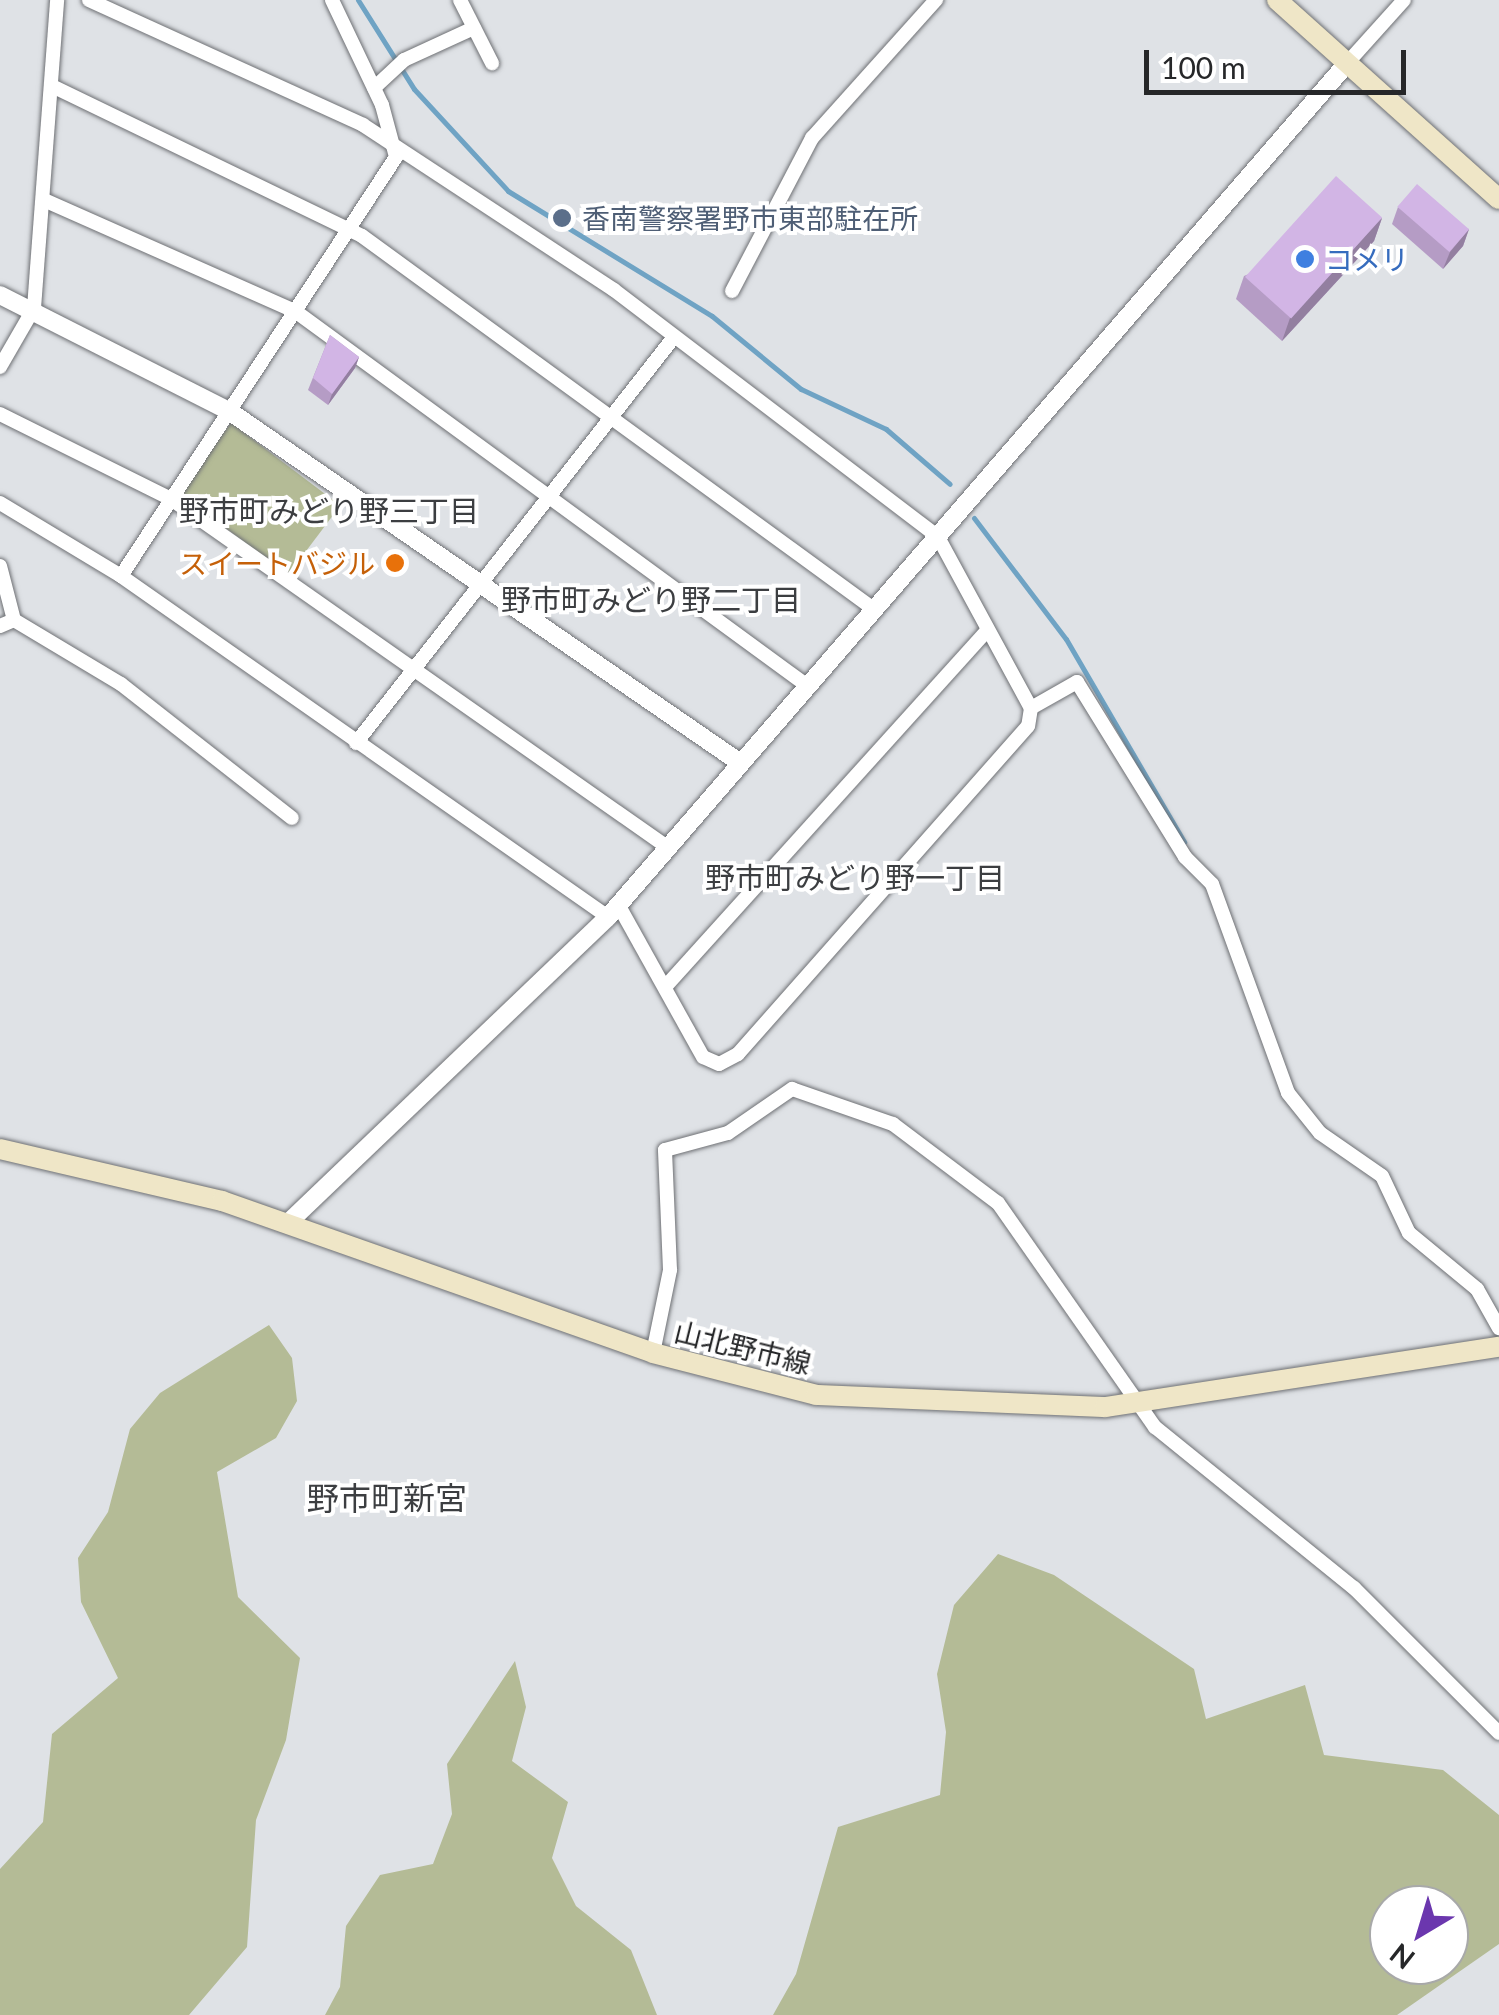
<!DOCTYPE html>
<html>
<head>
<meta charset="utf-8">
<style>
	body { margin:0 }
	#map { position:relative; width:1499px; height:2015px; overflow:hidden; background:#dfe2e6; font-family:Lato,"Noto Sans JP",sans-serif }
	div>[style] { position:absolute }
	.green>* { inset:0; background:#b4bb96; transform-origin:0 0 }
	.stream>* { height:5px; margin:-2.5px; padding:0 2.5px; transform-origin:2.5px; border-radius:2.5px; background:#6fa3c4 }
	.roads { filter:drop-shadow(0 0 2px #6e7074) drop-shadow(0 0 2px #6e7074) }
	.minor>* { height:14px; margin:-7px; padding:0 7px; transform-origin:7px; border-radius:7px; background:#fff }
	.tertiary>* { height:18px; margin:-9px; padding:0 9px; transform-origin:9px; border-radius:9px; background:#fff }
	.secondary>* { height:20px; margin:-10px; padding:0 10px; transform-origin:10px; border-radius:10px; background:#efe6c7 }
	.wall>* { inset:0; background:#b59cc5 }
	.shaded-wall>* { inset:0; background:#937fa0 }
	.building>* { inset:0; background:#d2b5e5; transform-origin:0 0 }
	.dots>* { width:28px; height:28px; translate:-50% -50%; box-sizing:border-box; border:5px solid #fff; border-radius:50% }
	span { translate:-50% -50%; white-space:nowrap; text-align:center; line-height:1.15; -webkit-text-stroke:8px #fff; paint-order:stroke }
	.service-label { font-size:28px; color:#4e5e75 }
	.left { translate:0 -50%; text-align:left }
	.shop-label { font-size:28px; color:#366cbe }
	.food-label { font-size:28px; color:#c56008 }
	.right { translate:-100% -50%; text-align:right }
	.street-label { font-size:28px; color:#262729 }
	.neighbourhood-label { font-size:30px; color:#3c3e41 }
	.quarter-label { font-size:32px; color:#3c3e41 }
	.north { position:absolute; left:1369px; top:1885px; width:100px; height:100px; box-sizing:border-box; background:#fff; border:2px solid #a8a9a9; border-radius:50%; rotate:218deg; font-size:28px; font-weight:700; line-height:40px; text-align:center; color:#262729 }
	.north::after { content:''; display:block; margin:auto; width:35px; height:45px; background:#6b37ae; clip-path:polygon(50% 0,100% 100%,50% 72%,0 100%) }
	.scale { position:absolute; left:1144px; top:50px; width:262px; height:45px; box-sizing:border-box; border:5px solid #262729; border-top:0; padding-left:12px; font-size:30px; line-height:35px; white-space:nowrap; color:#262729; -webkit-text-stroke:8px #fff; paint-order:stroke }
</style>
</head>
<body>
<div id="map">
	<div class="green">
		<i style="left:231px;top:423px;width:137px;height:87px;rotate:37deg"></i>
		<i style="clip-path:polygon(269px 1325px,292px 1358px,297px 1401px,276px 1438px,217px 1472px,238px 1597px,300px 1658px,286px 1740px,256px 1820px,247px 1947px,189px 2015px,0 2015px,0 1869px,43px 1822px,52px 1734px,118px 1678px,81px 1602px,78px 1558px,108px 1512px,130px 1429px,160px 1393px)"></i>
		<i style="clip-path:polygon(evenodd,998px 1554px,1054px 1575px,1194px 1669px,1206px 1719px,1305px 1685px,1324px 1755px,1443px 1770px,1499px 1815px,1499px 1944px,1397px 2015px,773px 2015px,796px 1974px,838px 1827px,940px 1795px,946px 1732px,937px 1674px,954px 1605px,998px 1554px,1389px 1905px,1449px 1905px,1449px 1965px,1389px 1965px,1389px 1905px)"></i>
		<i style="clip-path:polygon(515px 1661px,526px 1707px,512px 1761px,568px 1802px,552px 1858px,576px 1906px,631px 1950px,657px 2015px,325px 2015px,340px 1987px,346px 1926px,380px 1875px,433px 1864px,452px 1814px,447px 1764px)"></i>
	</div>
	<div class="stream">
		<i style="left:358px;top:0;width:105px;rotate:57.8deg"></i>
		<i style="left:414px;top:89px;width:139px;rotate:47.3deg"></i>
		<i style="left:508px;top:191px;width:239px;rotate:31.5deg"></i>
		<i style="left:712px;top:316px;width:115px;rotate:39.4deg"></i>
		<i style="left:801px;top:389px;width:94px;rotate:25.2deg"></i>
		<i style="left:886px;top:429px;width:84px;rotate:40.7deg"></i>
		<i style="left:974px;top:518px;width:152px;rotate:52.8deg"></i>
		<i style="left:1066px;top:639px;width:235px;rotate:59.8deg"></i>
	</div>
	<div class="roads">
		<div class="minor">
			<i style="left:89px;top:0;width:301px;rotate:24.5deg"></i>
			<i style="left:363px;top:125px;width:300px;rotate:33.3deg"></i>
			<i style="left:614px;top:290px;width:407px;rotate:37.3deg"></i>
			<i style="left:938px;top:537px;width:195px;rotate:61.5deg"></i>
			<i style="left:1031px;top:708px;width:18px;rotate:99deg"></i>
			<i style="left:1028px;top:726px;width:438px;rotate:131.5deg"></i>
			<i style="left:738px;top:1054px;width:21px;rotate:152deg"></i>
			<i style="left:719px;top:1064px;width:17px;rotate:-156deg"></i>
			<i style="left:703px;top:1057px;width:175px;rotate:-119.1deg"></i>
			<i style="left:460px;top:0;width:71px;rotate:63.1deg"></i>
			<i style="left:1349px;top:61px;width:82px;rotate:-48deg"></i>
			<i style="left:52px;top:86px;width:344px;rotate:25.8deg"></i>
			<i style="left:362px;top:236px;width:635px;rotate:36.09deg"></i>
			<i style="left:374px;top:88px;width:41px;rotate:-43deg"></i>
			<i style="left:404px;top:60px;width:77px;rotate:-24.6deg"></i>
			<i style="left:44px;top:200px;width:274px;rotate:23.9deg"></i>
			<i style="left:295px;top:311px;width:637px;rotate:36.19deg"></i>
			<i style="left:732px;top:291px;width:173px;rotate:-62.4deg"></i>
			<i style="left:812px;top:138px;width:186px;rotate:-48.1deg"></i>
			<i style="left:0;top:367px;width:68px;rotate:-60deg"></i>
			<i style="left:34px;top:308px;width:309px;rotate:-85.7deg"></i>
			<i style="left:0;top:414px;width:191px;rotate:26.4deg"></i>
			<i style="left:171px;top:499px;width:606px;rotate:35.05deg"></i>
			<i style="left:0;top:503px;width:141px;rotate:31.1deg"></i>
			<i style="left:121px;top:576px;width:595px;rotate:35deg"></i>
			<i style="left:0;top:566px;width:56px;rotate:75.5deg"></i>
			<i style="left:14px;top:620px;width:125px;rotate:30.9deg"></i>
			<i style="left:121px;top:684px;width:217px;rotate:38.1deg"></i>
			<i style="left:121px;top:576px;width:501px;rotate:-56.72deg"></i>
			<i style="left:396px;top:157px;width:54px;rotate:-105.1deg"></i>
			<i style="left:382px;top:105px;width:116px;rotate:-115.5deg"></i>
			<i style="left:0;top:626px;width:15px;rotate:-23deg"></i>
			<i style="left:1031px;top:708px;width:53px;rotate:-29.5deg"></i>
			<i style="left:1077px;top:682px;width:206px;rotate:58.3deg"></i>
			<i style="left:1185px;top:857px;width:38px;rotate:45deg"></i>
			<i style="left:1212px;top:884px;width:222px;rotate:70deg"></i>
			<i style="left:1288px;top:1093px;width:51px;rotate:51.3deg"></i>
			<i style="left:1320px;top:1133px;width:75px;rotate:34.7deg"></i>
			<i style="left:1382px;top:1176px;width:63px;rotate:64.7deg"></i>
			<i style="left:1409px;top:1233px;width:88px;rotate:39.5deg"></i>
			<i style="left:1477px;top:1289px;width:45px;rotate:60.6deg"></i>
			<i style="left:356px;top:743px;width:516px;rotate:-51.93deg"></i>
			<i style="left:665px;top:987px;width:480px;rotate:-47.9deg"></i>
			<i style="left:653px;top:1353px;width:85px;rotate:-78.4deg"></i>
			<i style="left:670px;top:1270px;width:120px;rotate:-92.4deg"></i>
			<i style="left:665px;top:1150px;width:65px;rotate:-15.1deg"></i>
			<i style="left:728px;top:1133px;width:78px;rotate:-34.5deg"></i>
			<i style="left:792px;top:1089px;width:107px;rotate:19.1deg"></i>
			<i style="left:893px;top:1124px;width:131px;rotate:37deg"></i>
			<i style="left:998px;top:1203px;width:274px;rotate:55deg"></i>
			<i style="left:1155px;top:1427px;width:256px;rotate:39deg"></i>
			<i style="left:1354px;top:1588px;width:205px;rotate:45deg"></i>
		</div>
		<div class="tertiary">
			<i style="left:0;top:295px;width:257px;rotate:26.9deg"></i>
			<i style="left:229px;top:411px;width:619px;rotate:34.54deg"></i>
			<i style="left:289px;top:1222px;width:441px;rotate:-43.7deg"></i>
			<i style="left:608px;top:917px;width:1132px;rotate:-49.12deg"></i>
		</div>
		<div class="secondary">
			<i style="left:1277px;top:0;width:298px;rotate:41.9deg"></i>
			<i style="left:0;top:1149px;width:228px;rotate:13.2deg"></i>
			<i style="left:222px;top:1201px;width:457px;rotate:19.4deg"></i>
			<i style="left:653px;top:1353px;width:168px;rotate:14.4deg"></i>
			<i style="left:816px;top:1395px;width:289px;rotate:2.4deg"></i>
			<i style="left:1105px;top:1407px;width:399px;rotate:-8.7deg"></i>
		</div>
	</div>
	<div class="wall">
		<i style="clip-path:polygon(1398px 207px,1469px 229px,1463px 246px,1443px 269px,1392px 224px)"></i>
		<i style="clip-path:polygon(1382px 218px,1374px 241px,1282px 341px,1236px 299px,1244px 276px)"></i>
		<i style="clip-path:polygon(330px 335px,359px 357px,355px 368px,328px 405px,308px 390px)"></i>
	</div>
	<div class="shaded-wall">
		<i style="clip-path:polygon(1382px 218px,1374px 241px,1282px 341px,1290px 318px)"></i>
		<i style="clip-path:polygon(1469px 229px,1463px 246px,1443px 269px,1450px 252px)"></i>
		<i style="clip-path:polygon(359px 357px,355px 368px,328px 405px,332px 394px)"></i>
	</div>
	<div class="building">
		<i style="left:1336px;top:176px;width:62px;height:136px;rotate:42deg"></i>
		<i style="left:1417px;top:184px;width:69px;height:30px;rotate:41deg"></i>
		<i style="clip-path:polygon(330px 335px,359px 357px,332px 394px,313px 378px)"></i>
	</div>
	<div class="dots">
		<i style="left:562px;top:218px;background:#5c6f8a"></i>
		<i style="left:1305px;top:259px;background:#3f7fe0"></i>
		<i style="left:395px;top:563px;background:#e8710a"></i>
	</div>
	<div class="service-label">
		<span class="left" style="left:582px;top:218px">香南警察署野市東部駐在所</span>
	</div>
	<div class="shop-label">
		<span class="left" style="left:1325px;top:259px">コメリ</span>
	</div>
	<div class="food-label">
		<span class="right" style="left:375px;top:563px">スイートバジル</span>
	</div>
	<div class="street-label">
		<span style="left:743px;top:1347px;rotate:14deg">山北野市線</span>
	</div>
	<div class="neighbourhood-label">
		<span style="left:329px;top:510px">野市町みどり野三丁目</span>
		<span style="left:651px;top:599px">野市町みどり野二丁目</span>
		<span style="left:855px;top:877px">野市町みどり野一丁目</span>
	</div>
	<div class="quarter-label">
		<span style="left:387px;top:1498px">野市町新宮</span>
	</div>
	<div class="north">N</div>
	<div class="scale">100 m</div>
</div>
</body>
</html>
